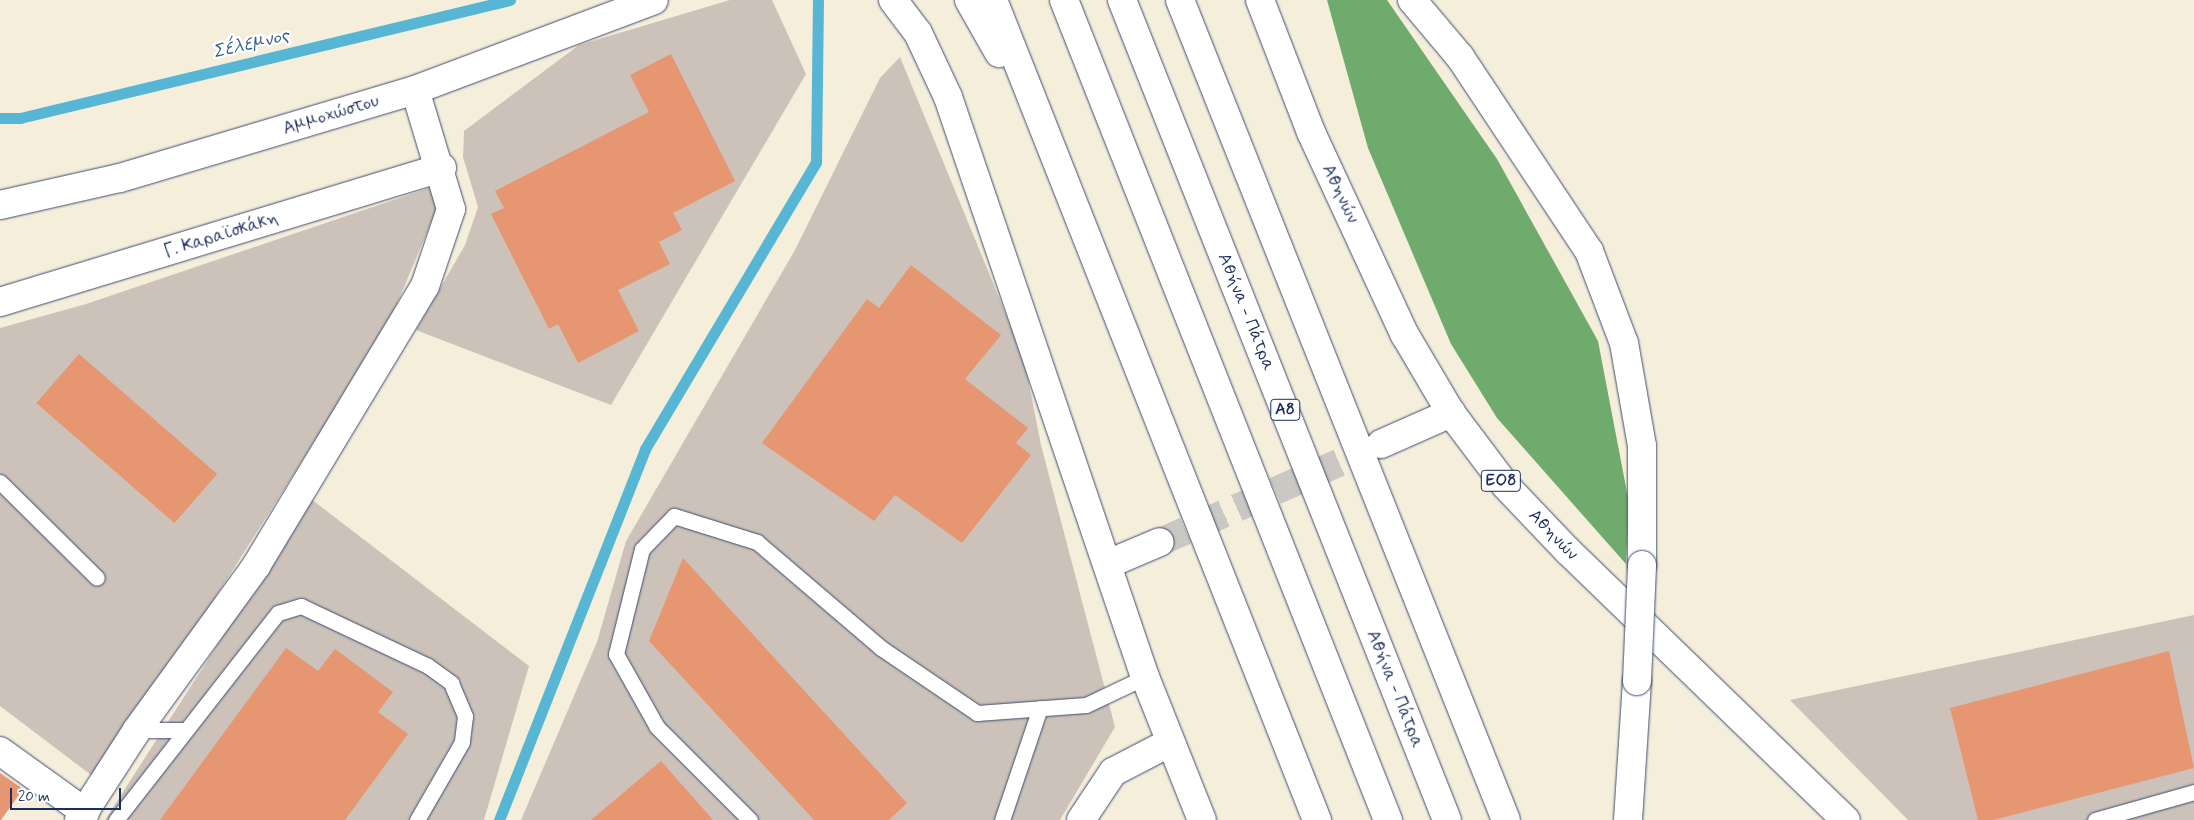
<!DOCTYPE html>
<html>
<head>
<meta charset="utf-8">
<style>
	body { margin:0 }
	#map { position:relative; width:2194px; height:820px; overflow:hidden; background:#f5eedb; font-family:Mynerve,sans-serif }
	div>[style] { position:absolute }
	.industrial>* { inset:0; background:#ccc2b9 }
	.forest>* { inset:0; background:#6eab6c }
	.stream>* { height:11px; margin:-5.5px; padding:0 5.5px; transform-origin:5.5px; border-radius:5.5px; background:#56b6d4 }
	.building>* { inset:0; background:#e69671; transform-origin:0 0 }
	.tertiary-tunnel>* { height:28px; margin-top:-14px; transform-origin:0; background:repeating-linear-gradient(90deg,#c9c8c2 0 28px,transparent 0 42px) }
	.roads { filter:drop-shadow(0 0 1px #3c4c71) drop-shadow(0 0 1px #3c4c71) }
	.service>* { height:15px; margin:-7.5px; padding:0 7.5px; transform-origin:7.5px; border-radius:7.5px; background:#fff }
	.minor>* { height:28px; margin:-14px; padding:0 14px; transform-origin:14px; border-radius:14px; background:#fff }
	.tertiary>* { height:28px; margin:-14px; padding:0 14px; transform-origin:14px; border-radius:14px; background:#fff }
	.primary>* { height:28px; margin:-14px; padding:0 14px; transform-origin:14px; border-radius:14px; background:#fff }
	.motorway>* { height:28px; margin:-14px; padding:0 14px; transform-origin:14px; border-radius:14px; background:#fff }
	.bridges { filter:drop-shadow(0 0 1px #3c4c71) drop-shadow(0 0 1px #3c4c71) }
	.motorway-bridge>* { height:28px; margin:-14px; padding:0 14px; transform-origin:14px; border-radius:14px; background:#fff }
	span { translate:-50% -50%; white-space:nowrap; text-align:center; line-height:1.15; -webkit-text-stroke:5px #fff; paint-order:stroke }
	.shield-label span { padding:1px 4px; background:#fff; border:1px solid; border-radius:4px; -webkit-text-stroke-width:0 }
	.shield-label { font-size:16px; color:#1b2f5e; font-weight:700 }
	.street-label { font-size:18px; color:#1b2f5e }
	.water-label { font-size:19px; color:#305e87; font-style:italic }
	.scale { position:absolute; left:10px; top:788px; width:111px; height:22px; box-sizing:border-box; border:2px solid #1b2f5e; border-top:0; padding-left:6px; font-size:15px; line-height:18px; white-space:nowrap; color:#1b2f5e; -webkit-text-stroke:4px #fff; paint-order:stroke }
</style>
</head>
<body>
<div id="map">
	<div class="industrial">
		<i style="clip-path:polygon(730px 0,772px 0,806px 74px,611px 405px,416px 330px,465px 245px,478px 207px,463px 157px,464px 131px,579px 45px)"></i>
		<i style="clip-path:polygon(900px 57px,1024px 358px,1041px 445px,1115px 727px,1060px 820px,521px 820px,597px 642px,626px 541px,795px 250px,880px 78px)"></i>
		<i style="clip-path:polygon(432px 187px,436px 211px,388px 325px,99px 781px,0 706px,0 328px,86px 304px)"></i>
		<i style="clip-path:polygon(311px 499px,529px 666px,484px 820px,105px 820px)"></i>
		<i style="clip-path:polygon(2194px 615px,2194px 820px,1908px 820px,1790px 700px)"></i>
	</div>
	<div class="forest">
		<i style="clip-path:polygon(1327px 0,1387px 0,1497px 159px,1598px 341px,1629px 503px,1626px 564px,1497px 418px,1451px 344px,1368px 148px)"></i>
	</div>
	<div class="stream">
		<i style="left:0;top:118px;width:20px"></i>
		<i style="left:20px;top:118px;width:504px;rotate:-13.54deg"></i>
		<i style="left:499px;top:820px;width:399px;rotate:-68.5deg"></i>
		<i style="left:645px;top:449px;width:334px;rotate:-59.2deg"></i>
		<i style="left:816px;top:162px;width:162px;rotate:-89.3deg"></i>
	</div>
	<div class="building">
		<i style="clip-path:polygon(671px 54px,735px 181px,673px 213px,682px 230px,659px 242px,670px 264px,618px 290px,639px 331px,578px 363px,558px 324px,549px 329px,491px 214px,504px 208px,495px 191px,649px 112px,630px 75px)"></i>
		<i style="clip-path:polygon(911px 265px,1001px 335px,965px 379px,1028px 428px,1016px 443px,1031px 455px,962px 543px,895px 495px,874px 521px,762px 443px,867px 299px,879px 308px)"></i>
		<i style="left:79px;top:354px;width:183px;height:65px;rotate:41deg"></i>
		<i style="clip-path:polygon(683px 558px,907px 803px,889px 820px,814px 820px,649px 641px)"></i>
		<i style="clip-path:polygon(286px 648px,318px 671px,335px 649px,393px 692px,378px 712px,408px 734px,345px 820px,160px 820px)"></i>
		<i style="clip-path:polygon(2169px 651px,2194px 768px,1993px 820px,1978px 820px,1950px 708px)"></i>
		<i style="clip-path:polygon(661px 761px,713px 820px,591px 820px)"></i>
		<i style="clip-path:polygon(0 773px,23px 789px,1px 820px,0 820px)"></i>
	</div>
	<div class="tertiary-tunnel">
		<i style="left:1160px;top:542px;width:242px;rotate:-23.9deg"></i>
	</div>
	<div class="roads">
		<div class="service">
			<i style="left:0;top:482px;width:136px;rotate:44.7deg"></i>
			<i style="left:137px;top:730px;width:47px"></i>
			<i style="left:116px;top:820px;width:263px;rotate:-52deg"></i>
			<i style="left:278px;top:613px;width:24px;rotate:-17deg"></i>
			<i style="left:301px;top:606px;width:140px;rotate:25.3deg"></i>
			<i style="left:428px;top:666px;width:29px;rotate:36deg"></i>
			<i style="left:451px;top:683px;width:36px;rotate:67deg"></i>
			<i style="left:465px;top:716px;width:26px;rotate:97deg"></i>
			<i style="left:462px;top:742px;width:90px;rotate:120deg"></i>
			<i style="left:750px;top:820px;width:132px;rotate:-135deg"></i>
			<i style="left:657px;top:727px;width:84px;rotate:-119.3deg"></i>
			<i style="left:616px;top:654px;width:108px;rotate:-76.1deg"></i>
			<i style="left:642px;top:549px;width:46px;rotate:-45.9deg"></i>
			<i style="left:674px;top:516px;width:87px;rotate:17.4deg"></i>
			<i style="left:757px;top:542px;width:163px;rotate:40.5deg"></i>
			<i style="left:881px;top:648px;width:116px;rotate:34.1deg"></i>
			<i style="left:977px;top:713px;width:109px;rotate:-4.2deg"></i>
			<i style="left:1086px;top:705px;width:65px;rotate:-25.4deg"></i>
			<i style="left:1002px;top:820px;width:118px;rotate:-71.3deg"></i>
			<i style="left:2095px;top:820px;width:103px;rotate:-15.8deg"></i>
		</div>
		<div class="minor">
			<i style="left:0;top:302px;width:462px;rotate:-16.9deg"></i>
			<i style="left:0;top:751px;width:105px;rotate:35.7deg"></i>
			<i style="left:79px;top:820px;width:107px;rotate:-57.2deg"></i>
			<i style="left:137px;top:730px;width:203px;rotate:-54deg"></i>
			<i style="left:256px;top:566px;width:327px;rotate:-58.9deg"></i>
			<i style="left:425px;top:286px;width:81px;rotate:-71.3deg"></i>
			<i style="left:451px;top:209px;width:124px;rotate:-106.8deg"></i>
			<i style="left:1081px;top:820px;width:58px;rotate:-56.3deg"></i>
			<i style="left:1113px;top:772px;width:63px;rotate:-27.4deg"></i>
		</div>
		<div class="tertiary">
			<i style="left:893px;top:0;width:41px;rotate:52.9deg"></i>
			<i style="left:918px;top:33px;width:71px;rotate:64.9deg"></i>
			<i style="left:948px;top:97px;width:613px;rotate:71.24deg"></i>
			<i style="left:1145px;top:677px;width:154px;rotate:68.3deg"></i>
			<i style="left:0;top:205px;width:123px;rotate:-12.7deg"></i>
			<i style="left:120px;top:178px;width:308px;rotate:-16.6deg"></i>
			<i style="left:415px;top:90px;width:255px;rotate:-20.6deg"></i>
			<i style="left:1381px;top:444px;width:77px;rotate:-23.9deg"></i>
			<i style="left:1108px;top:564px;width:56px;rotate:-22.9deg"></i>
		</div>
		<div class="primary">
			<i style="left:1260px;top:0;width:142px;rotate:68.9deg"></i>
			<i style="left:1311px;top:132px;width:224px;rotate:65.2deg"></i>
			<i style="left:1405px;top:335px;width:91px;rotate:59.5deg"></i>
			<i style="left:1451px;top:413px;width:91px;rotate:53deg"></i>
			<i style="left:1506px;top:486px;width:90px;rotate:46.4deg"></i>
			<i style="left:1568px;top:551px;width:387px;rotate:44.1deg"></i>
		</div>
		<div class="motorway">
			<i style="left:969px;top:0;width:61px;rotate:60.5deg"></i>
			<i style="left:993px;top:0;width:882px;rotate:68.44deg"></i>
			<i style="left:1064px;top:0;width:882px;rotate:68.44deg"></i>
			<i style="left:1122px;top:0;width:882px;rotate:68.38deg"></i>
			<i style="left:1180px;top:0;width:882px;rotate:68.32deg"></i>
			<i style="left:1412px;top:0;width:75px;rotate:49.9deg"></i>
			<i style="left:1460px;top:57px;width:233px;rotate:56.4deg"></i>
			<i style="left:1589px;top:251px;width:98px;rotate:69.2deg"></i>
			<i style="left:1624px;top:343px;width:105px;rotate:80.1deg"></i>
			<i style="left:1642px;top:446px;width:119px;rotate:90deg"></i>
			<i style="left:1628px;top:820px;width:139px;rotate:-86.3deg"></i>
		</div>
	</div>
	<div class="bridges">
		<div class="motorway-bridge">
			<i style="left:1637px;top:681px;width:116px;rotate:-87.5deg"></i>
		</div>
	</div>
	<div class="shield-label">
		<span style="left:1285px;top:410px">Α8</span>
		<span style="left:1501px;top:481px">ΕΟ8</span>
	</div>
	<div class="street-label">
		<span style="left:331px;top:115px;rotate:-17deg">Αμμοχώστου</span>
		<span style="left:1340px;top:194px;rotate:65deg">Αθηνών</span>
		<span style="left:221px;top:235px;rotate:-17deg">Γ. Καραϊσκάκη</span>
		<span style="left:1246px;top:312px;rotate:68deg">Αθήνα - Πάτρα</span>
		<span style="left:1553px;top:535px;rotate:46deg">Αθηνών</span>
		<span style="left:1395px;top:689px;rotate:68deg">Αθήνα - Πάτρα</span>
	</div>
	<div class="water-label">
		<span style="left:251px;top:44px;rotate:-13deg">Σέλεμνος</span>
	</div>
	<div class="scale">20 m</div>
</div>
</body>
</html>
